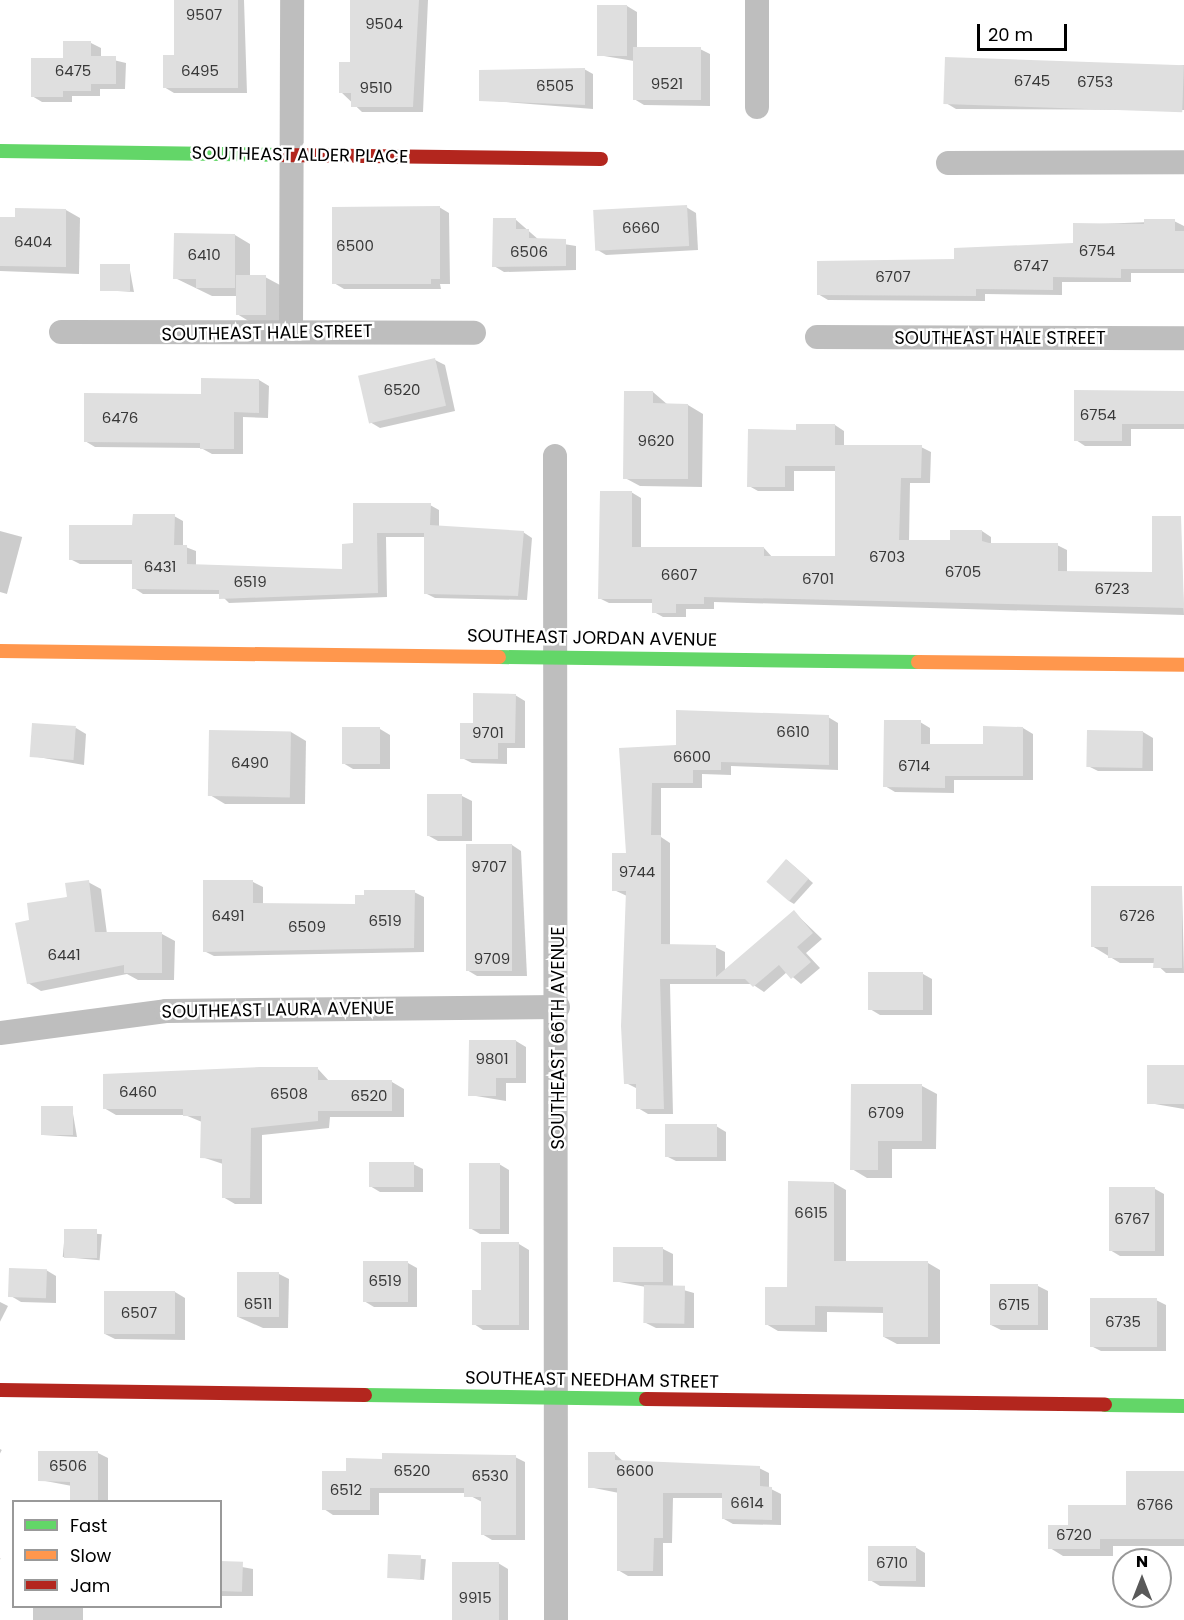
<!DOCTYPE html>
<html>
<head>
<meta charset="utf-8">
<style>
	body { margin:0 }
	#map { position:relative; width:1184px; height:1620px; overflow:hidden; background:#fff; font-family:Poppins,sans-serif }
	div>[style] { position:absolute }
	.shadow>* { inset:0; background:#0003; transform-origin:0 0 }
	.building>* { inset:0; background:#dfdfdf; transform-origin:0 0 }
	.street>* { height:24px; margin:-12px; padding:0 12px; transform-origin:12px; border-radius:12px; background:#bebebe }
	.fast>* { height:14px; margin:-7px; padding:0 7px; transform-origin:7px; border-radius:7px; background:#63d668 }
	.slow>* { height:14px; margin:-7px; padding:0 7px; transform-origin:7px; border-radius:7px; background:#ff974d }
	.jam>* { height:14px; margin:-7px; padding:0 7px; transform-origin:7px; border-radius:7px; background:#b3261e }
	span { translate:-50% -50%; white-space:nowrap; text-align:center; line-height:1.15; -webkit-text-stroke:5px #fff; paint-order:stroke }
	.number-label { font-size:15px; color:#383838 }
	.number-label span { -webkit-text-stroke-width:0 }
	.street-label { font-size:18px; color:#000 }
	.legend { position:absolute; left:12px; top:1500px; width:210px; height:108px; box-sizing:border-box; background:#fff; border:2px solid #999; margin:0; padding:8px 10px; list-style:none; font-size:18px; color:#000 }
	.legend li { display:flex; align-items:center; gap:12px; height:30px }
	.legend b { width:30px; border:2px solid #999 }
	.north { position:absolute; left:1112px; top:1548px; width:60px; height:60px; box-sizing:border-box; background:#fff; border:2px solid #999; border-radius:50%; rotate:0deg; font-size:16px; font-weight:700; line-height:24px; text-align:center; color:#000 }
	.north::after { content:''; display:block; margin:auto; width:21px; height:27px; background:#595959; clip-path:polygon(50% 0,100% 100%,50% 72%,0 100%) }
	.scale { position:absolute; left:977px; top:24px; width:90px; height:27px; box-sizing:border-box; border:3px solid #000; border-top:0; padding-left:8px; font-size:18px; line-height:21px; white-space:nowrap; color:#000; -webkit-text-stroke:4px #fff; paint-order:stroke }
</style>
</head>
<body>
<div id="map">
	<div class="shadow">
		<i style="clip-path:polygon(176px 0,244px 0,247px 93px,174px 93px,164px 87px,175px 56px)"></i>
		<i style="clip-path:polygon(351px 0,428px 0,423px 112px,362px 112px,341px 92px,351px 64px)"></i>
		<i style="clip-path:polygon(627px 6px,637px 12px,637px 49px,700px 49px,710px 54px,710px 106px,644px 105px,634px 99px,634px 61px,598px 55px)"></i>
		<i style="clip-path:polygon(91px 43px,101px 48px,101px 57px,126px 63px,125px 89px,100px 89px,100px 96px,72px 96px,72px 102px,42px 102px,32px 96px,65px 60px)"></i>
		<i style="clip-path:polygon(1184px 65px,1184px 110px,956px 109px,946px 103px)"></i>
		<i style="clip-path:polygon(584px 69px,593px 74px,593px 109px,481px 100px)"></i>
		<i style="clip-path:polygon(439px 207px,449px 213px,450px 284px,440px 284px,441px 289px,344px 289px,334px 283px)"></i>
		<i style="clip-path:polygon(686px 207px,696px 213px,698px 250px,606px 255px,596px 249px)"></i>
		<i style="clip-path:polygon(66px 210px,80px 218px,79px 274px,0 271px,0 220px)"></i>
		<i style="clip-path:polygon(515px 219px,539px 240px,576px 246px,576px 270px,504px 272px,494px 266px)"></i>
		<i style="clip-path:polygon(1174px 221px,1184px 226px,1184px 273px,1131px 273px,1131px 282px,1062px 282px,1062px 295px,985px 294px,985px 301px,828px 300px,818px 294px,955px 260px,1074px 244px,1074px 225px)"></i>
		<i style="clip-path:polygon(175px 235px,235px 235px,250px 244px,250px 277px,265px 277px,280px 285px,280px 323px,252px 323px,237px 314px,237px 296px,212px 296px,175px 278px)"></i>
		<i style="clip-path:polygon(129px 265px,134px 292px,101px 290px)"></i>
		<i style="clip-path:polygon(435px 360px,445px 365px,455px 411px,380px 428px,370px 422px)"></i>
		<i style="clip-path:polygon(259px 380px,269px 386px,268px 418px,243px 417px,243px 454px,212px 454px,201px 448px,95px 447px,85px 441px,202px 395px)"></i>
		<i style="clip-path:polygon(625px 392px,653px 392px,668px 405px,688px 405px,703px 414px,702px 487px,640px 486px,625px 478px)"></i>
		<i style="clip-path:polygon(1184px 392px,1184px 429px,1131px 429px,1131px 446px,1085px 446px,1076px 440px)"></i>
		<i style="clip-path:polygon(835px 425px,844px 431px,844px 447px,921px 447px,931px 452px,930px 483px,910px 483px,909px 542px,951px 542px,982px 531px,991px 537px,991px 545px,1057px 545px,1067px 550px,1067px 572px,1154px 573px,1180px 518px,1184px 615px,714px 602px,714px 609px,686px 609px,686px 617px,663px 617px,654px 612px,654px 603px,609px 603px,599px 598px,631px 492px,641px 498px,641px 548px,764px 548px,773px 558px,836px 558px,836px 471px,794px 471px,794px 491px,758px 491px,749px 486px,797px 431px)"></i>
		<i style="clip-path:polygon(430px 505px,439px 510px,439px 527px,523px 532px,532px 538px,527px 600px,435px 598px,425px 593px,426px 537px,386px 537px,387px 597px,229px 603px,220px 594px,143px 594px,134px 588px,134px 564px,80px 564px,70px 559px,134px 527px,174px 516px,183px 521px,183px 546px,196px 551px,196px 566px,343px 570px,354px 545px)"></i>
		<i style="left:0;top:531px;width:23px;height:59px;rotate:15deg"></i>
		<i style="clip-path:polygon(515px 695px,525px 701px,525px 748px,507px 748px,507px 764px,472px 763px,462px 758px,475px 724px)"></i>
		<i style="clip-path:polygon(828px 717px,838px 723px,838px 770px,731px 766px,731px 775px,702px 774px,702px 788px,661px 788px,661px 837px,670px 843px,670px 946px,715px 947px,725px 952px,725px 971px,794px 912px,822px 939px,806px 953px,820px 968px,801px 984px,787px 972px,764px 992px,752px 984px,670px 984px,673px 1114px,648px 1114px,638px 1108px,638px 1089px,626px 1083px,627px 896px,614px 890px,627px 855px,620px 749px,677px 746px)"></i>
		<i style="clip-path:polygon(920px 722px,930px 728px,930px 746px,984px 746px,984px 728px,1023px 728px,1033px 734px,1033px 780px,954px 780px,954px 793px,895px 792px,885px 786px)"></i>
		<i style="clip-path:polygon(76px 728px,86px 734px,84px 765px,32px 756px)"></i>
		<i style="clip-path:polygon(380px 729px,390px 735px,390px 769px,353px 769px,343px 763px)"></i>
		<i style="clip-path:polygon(291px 732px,306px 741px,305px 804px,225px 804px,210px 795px)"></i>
		<i style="clip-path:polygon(1143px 732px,1153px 738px,1153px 771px,1098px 771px,1088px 766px)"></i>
		<i style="clip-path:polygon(429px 796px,462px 796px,472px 801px,472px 841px,438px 841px,429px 836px)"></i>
		<i style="clip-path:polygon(512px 845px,521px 851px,527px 976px,477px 976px,467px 970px)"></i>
		<i style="clip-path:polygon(787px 860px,813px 883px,794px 904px,789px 901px)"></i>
		<i style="clip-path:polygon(88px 882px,101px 889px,107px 934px,162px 934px,175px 941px,174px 980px,138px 980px,127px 974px,41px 991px,28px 983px,31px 922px)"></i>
		<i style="clip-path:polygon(204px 882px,253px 882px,263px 887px,263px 905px,356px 906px,414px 892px,424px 897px,424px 952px,214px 956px,204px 951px)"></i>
		<i style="clip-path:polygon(1182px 888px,1184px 973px,1166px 973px,1155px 963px,1120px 963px,1092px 946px)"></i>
		<i style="clip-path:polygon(923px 974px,932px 979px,932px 1015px,880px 1015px,870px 1009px)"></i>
		<i style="clip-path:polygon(516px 1041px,526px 1047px,526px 1083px,506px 1083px,506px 1101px,470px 1095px)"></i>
		<i style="clip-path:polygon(1184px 1066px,1184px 1109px,1149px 1103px)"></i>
		<i style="clip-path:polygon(318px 1069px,330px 1082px,392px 1082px,404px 1089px,404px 1117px,330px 1117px,329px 1128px,262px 1135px,262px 1204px,235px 1204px,223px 1197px,223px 1164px,202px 1157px,202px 1122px,185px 1115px,116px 1115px,104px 1108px)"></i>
		<i style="clip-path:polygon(922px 1086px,937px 1094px,936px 1149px,892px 1149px,892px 1178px,867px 1178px,852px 1169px)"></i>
		<i style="clip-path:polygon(72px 1108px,77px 1137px,43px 1135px)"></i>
		<i style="clip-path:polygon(716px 1126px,726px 1132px,726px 1161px,676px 1161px,666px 1156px)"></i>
		<i style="clip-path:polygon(413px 1164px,423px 1169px,423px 1192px,380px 1192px,370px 1186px)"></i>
		<i style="clip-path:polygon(499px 1164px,509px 1170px,509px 1234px,480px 1234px,470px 1228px)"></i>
		<i style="clip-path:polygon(834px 1183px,846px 1190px,846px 1263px,928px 1263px,940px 1270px,940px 1344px,897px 1344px,884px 1337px,884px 1313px,827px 1312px,827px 1332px,778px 1331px,766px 1324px,789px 1289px)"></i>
		<i style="clip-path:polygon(1155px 1189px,1164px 1194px,1164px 1256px,1120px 1256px,1110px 1250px)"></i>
		<i style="left:65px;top:1231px;width:37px;height:26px;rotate:5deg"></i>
		<i style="clip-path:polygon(482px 1244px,519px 1244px,529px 1250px,529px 1330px,483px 1330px,474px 1324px,482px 1292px)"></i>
		<i style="clip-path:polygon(663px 1249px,673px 1254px,673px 1287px,694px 1293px,694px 1328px,656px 1328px,646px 1323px,646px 1287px,614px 1281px)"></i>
		<i style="clip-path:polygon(408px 1263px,417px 1268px,417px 1307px,374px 1307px,364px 1301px)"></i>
		<i style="clip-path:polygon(46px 1270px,56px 1276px,56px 1303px,21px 1302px,11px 1296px)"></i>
		<i style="clip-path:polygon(239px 1274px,279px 1274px,289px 1279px,288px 1328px,263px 1328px,238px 1317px)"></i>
		<i style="clip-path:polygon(1038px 1286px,1048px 1291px,1048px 1330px,1001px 1330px,991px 1325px)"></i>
		<i style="clip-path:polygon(175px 1292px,185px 1298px,185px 1340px,115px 1339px,105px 1334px)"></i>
		<i style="clip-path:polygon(1156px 1300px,1166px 1305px,1166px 1351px,1101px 1351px,1091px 1346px)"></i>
		<i style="left:0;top:1302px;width:9px;height:41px;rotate:27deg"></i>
		<i style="left:0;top:1449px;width:2px;height:40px;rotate:27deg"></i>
		<i style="clip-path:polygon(98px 1453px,108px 1458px,108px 1502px,72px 1502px,72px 1486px,40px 1480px)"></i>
		<i style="clip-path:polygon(614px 1453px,624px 1462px,759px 1468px,769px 1473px,769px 1488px,781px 1494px,781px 1525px,733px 1524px,724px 1519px,724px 1498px,673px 1498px,672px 1543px,663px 1543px,663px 1576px,628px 1576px,618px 1570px,619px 1493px,589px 1487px)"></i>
		<i style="clip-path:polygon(515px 1457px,525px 1462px,525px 1540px,492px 1540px,482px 1534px,482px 1502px,465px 1493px,379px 1493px,379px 1515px,333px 1515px,324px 1509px,383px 1460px)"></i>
		<i style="clip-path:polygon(1184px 1473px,1184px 1546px,1113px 1546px,1113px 1556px,1063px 1556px,1050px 1548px,1069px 1527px,1128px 1507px)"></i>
		<i style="clip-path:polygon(915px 1547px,925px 1553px,925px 1587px,880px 1586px,870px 1580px)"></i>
		<i style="left:390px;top:1556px;width:36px;height:21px;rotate:5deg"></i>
		<i style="left:0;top:1558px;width:1px;height:34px;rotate:45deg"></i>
		<i style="clip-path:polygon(220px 1563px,253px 1569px,253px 1596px,220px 1596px)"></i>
		<i style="clip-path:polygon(498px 1563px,508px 1569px,508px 1620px,453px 1620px)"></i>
		<i style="left:33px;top:1606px;width:50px;height:14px"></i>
	</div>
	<div class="building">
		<i style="clip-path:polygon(174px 0,238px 0,238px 88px,163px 88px,163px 55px,174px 55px)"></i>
		<i style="clip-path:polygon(350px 0,419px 0,413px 107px,351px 107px,351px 93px,339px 93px,339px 62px,350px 62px)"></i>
		<i style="left:597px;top:5px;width:30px;height:51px"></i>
		<i style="clip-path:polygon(63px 41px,91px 41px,91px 56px,116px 56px,116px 84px,91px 84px,91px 91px,63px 91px,63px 97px,31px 97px,31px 58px,63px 58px)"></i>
		<i style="left:633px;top:47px;width:68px;height:53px"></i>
		<i style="left:945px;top:57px;width:239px;height:47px;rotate:2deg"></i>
		<i style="clip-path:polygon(585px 68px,585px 105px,479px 101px,479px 70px)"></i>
		<i style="left:687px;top:205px;width:41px;height:94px;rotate:87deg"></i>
		<i style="clip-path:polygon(440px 206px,440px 279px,431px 279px,431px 284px,332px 284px,332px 207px)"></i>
		<i style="clip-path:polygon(15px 208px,66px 209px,66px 267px,0 266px,0 217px,15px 217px)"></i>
		<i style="clip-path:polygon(493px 218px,516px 218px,516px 229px,529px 229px,529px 238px,566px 239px,566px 266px,492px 267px)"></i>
		<i style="clip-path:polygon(1144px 219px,1175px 219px,1175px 231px,1184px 231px,1184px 269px,1121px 269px,1121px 278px,1053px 277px,1053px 290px,976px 289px,976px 296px,817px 295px,817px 261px,954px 259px,954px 248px,1073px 243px,1073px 223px,1144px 224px)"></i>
		<i style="clip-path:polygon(174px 233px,235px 234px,235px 288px,196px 288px,196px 279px,173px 279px)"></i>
		<i style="left:100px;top:264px;width:30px;height:27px"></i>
		<i style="left:236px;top:275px;width:30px;height:40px"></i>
		<i style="left:435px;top:358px;width:49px;height:79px;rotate:77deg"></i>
		<i style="clip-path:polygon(201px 378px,259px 379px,259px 413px,234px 412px,234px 449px,200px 449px,200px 443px,84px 442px,84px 393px,201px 394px)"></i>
		<i style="clip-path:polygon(1074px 390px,1184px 391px,1184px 424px,1122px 424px,1122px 441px,1074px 441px)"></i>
		<i style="clip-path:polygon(624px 391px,653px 391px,653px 403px,688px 404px,688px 479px,623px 479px)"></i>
		<i style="clip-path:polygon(796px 424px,835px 424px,835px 445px,922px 445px,921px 478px,901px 478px,899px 540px,950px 540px,950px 530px,982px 530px,982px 541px,989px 543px,1058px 543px,1058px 571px,1152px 572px,1152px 516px,1181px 516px,1184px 608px,704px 597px,704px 604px,676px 604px,676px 613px,652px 613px,652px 599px,598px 599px,600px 491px,632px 491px,632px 547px,764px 547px,764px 556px,835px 556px,835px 466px,785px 466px,785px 487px,747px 487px,748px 429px,796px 430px)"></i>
		<i style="clip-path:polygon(353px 503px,431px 503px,430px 525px,524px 531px,518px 596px,424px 594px,424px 533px,377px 533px,378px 593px,219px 599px,219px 590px,132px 589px,132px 560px,69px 560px,69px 525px,132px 525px,133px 514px,175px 514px,174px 545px,187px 545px,187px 564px,342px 569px,342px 544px,353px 543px)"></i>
		<i style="clip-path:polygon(473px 693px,516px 694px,515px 743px,498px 743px,498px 759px,460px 759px,460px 723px,473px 723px)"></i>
		<i style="clip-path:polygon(676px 710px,829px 715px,829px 765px,721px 762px,721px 770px,693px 770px,693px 783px,652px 783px,651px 835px,661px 835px,661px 944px,716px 945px,716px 977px,794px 910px,813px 933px,797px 947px,811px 962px,791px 979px,779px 965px,753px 987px,745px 979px,660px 979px,664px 1109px,636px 1109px,636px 1084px,624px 1084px,621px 1026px,626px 891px,612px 891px,612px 853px,626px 853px,619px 748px,676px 745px)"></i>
		<i style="clip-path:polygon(884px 720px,921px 720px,921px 744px,983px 744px,983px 726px,1023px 727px,1023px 776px,945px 776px,945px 788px,883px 787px)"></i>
		<i style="left:32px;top:723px;width:44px;height:34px;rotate:4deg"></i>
		<i style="left:342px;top:727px;width:38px;height:37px"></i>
		<i style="left:209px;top:730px;width:82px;height:66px;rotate:1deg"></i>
		<i style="left:1087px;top:730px;width:56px;height:37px;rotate:1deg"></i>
		<i style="left:427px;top:794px;width:35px;height:42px"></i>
		<i style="left:466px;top:844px;width:46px;height:127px"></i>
		<i style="left:786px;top:859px;width:30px;height:30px;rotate:41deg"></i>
		<i style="clip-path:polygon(89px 880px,95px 932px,162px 932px,162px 973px,124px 973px,124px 965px,27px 984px,15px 923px,29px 920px,27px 903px,67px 897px,65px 883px)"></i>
		<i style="clip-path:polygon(203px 880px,253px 880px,253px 903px,355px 904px,355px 895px,364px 895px,364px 890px,415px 890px,414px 948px,203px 952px)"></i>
		<i style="clip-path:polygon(1091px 886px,1182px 886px,1182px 968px,1153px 968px,1154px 958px,1108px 958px,1108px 947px,1091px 947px)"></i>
		<i style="left:868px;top:972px;width:55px;height:38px"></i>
		<i style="clip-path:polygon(469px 1040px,516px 1040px,516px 1078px,496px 1078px,496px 1096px,468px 1096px)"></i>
		<i style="left:1147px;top:1065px;width:37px;height:39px"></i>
		<i style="clip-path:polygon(260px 1067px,318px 1067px,318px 1080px,392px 1080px,392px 1111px,318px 1111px,318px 1121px,251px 1128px,250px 1198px,222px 1198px,222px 1159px,200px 1158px,201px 1116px,183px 1116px,183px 1109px,103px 1109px,103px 1074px)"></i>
		<i style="clip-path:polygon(851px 1084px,922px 1084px,922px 1141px,878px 1141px,878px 1170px,850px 1170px)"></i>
		<i style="left:41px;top:1106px;width:32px;height:29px"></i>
		<i style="left:665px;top:1124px;width:52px;height:33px"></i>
		<i style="left:369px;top:1162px;width:45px;height:25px"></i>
		<i style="left:469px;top:1163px;width:31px;height:66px"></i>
		<i style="clip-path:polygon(788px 1181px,834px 1182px,834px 1261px,928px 1261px,928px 1337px,883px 1337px,883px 1307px,815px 1306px,815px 1325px,765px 1325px,765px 1287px,787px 1287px)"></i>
		<i style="left:1109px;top:1187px;width:46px;height:64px"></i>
		<i style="left:64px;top:1229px;width:33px;height:29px"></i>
		<i style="clip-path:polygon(481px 1242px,519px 1242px,519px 1325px,472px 1325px,472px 1290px,481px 1290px)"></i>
		<i style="left:613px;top:1247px;width:50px;height:35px"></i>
		<i style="left:363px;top:1261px;width:45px;height:41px"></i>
		<i style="left:9px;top:1268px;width:38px;height:29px;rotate:2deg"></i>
		<i style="left:237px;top:1272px;width:42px;height:45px"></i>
		<i style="left:990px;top:1284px;width:48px;height:41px"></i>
		<i style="left:644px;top:1285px;width:41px;height:38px;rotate:1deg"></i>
		<i style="left:104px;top:1291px;width:71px;height:43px"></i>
		<i style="left:1090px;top:1298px;width:67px;height:49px"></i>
		<i style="clip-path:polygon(38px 1451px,98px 1451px,98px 1502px,70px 1502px,70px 1482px,38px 1481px)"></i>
		<i style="clip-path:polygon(588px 1452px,615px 1452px,615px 1460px,760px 1466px,760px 1486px,772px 1487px,772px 1520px,722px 1519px,722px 1493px,663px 1493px,663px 1538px,654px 1538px,653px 1571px,617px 1571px,617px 1488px,588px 1488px)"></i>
		<i style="clip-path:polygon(382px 1453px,516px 1455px,516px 1535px,481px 1535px,481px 1497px,464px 1497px,464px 1488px,370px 1488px,370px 1510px,322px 1510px,322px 1471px,346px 1471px,346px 1458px,382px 1459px)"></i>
		<i style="clip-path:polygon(1126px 1471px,1184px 1471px,1184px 1539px,1100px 1539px,1100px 1549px,1048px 1549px,1048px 1525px,1068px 1525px,1068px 1505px,1126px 1505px)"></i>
		<i style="left:868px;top:1546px;width:48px;height:35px"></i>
		<i style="left:388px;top:1554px;width:33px;height:24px;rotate:2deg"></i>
		<i style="left:220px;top:1561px;width:23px;height:30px;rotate:2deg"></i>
		<i style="left:452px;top:1562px;width:47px;height:58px"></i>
	</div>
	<div class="street">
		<i style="left:757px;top:0;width:107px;rotate:90deg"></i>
		<i style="left:948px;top:163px;width:236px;rotate:-0.2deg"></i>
		<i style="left:291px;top:329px;width:329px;rotate:-89.8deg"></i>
		<i style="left:61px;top:332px;width:413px;rotate:0.1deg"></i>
		<i style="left:817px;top:337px;width:367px;rotate:0.2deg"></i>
		<i style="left:555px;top:456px;width:1164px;rotate:89.95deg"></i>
		<i style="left:0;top:1033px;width:167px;rotate:-7.5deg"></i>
		<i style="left:166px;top:1011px;width:392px;rotate:-0.6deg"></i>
	</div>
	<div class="fast">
		<i style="left:0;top:151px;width:279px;rotate:0.8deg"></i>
		<i style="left:499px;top:657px;width:419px;rotate:0.7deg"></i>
		<i style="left:365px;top:1395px;width:281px;rotate:0.8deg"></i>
		<i style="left:1105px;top:1405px;width:79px;rotate:0.7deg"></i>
	</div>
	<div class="slow">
		<i style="left:0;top:651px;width:499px;rotate:0.7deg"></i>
		<i style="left:918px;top:662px;width:266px;rotate:0.6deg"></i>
	</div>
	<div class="jam">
		<i style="left:279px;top:155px;width:322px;rotate:0.7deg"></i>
		<i style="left:0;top:1390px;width:365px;rotate:0.8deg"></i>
		<i style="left:646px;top:1399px;width:459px;rotate:0.7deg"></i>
	</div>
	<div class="number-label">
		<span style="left:204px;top:15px">9507</span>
		<span style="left:384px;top:24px">9504</span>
		<span style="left:73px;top:71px">6475</span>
		<span style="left:200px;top:71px">6495</span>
		<span style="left:1032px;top:81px">6745</span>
		<span style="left:1095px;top:82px">6753</span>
		<span style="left:667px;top:84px">9521</span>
		<span style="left:555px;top:86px">6505</span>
		<span style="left:376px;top:88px">9510</span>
		<span style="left:641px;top:228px">6660</span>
		<span style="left:33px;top:242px">6404</span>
		<span style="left:355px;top:246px">6500</span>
		<span style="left:1097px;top:251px">6754</span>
		<span style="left:529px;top:252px">6506</span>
		<span style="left:204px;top:255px">6410</span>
		<span style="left:1031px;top:266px">6747</span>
		<span style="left:893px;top:277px">6707</span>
		<span style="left:402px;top:390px">6520</span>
		<span style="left:1098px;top:415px">6754</span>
		<span style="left:120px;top:418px">6476</span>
		<span style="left:656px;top:441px">9620</span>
		<span style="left:887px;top:557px">6703</span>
		<span style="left:160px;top:567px">6431</span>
		<span style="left:963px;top:572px">6705</span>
		<span style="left:679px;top:575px">6607</span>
		<span style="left:818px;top:579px">6701</span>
		<span style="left:250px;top:582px">6519</span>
		<span style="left:1112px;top:589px">6723</span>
		<span style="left:793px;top:732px">6610</span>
		<span style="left:488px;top:733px">9701</span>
		<span style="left:692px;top:757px">6600</span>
		<span style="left:250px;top:763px">6490</span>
		<span style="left:914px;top:766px">6714</span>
		<span style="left:489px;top:867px">9707</span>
		<span style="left:637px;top:872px">9744</span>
		<span style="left:228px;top:916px">6491</span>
		<span style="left:1137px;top:916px">6726</span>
		<span style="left:385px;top:921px">6519</span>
		<span style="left:307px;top:927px">6509</span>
		<span style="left:64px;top:955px">6441</span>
		<span style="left:492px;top:959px">9709</span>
		<span style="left:492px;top:1059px">9801</span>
		<span style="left:138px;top:1092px">6460</span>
		<span style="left:289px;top:1094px">6508</span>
		<span style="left:369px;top:1096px">6520</span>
		<span style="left:886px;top:1113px">6709</span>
		<span style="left:811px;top:1213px">6615</span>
		<span style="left:1132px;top:1219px">6767</span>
		<span style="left:385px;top:1281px">6519</span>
		<span style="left:258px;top:1304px">6511</span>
		<span style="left:1014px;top:1305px">6715</span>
		<span style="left:139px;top:1313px">6507</span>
		<span style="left:1123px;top:1322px">6735</span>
		<span style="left:68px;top:1466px">6506</span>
		<span style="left:412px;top:1471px">6520</span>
		<span style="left:635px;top:1471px">6600</span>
		<span style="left:490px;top:1476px">6530</span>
		<span style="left:346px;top:1490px">6512</span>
		<span style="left:747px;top:1503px">6614</span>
		<span style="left:1155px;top:1505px">6766</span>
		<span style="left:1074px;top:1535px">6720</span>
		<span style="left:892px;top:1563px">6710</span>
		<span style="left:475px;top:1598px">9915</span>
	</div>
	<div class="street-label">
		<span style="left:300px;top:155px;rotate:1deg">SOUTHEAST ALDER PLACE</span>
		<span style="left:267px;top:333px;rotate:-1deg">SOUTHEAST HALE STREET</span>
		<span style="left:1000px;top:338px">SOUTHEAST HALE STREET</span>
		<span style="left:592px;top:638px;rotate:1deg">SOUTHEAST JORDAN AVENUE</span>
		<span style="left:278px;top:1010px;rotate:-1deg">SOUTHEAST LAURA AVENUE</span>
		<span style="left:558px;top:1038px;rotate:-90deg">SOUTHEAST 66TH AVENUE</span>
		<span style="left:592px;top:1380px;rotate:1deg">SOUTHEAST NEEDHAM STREET</span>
	</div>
	<ul class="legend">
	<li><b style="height:8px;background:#63d668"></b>Fast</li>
	<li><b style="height:8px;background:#ff974d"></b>Slow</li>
	<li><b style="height:8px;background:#b3261e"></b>Jam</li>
	</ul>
	<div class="north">N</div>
	<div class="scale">20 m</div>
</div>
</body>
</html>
